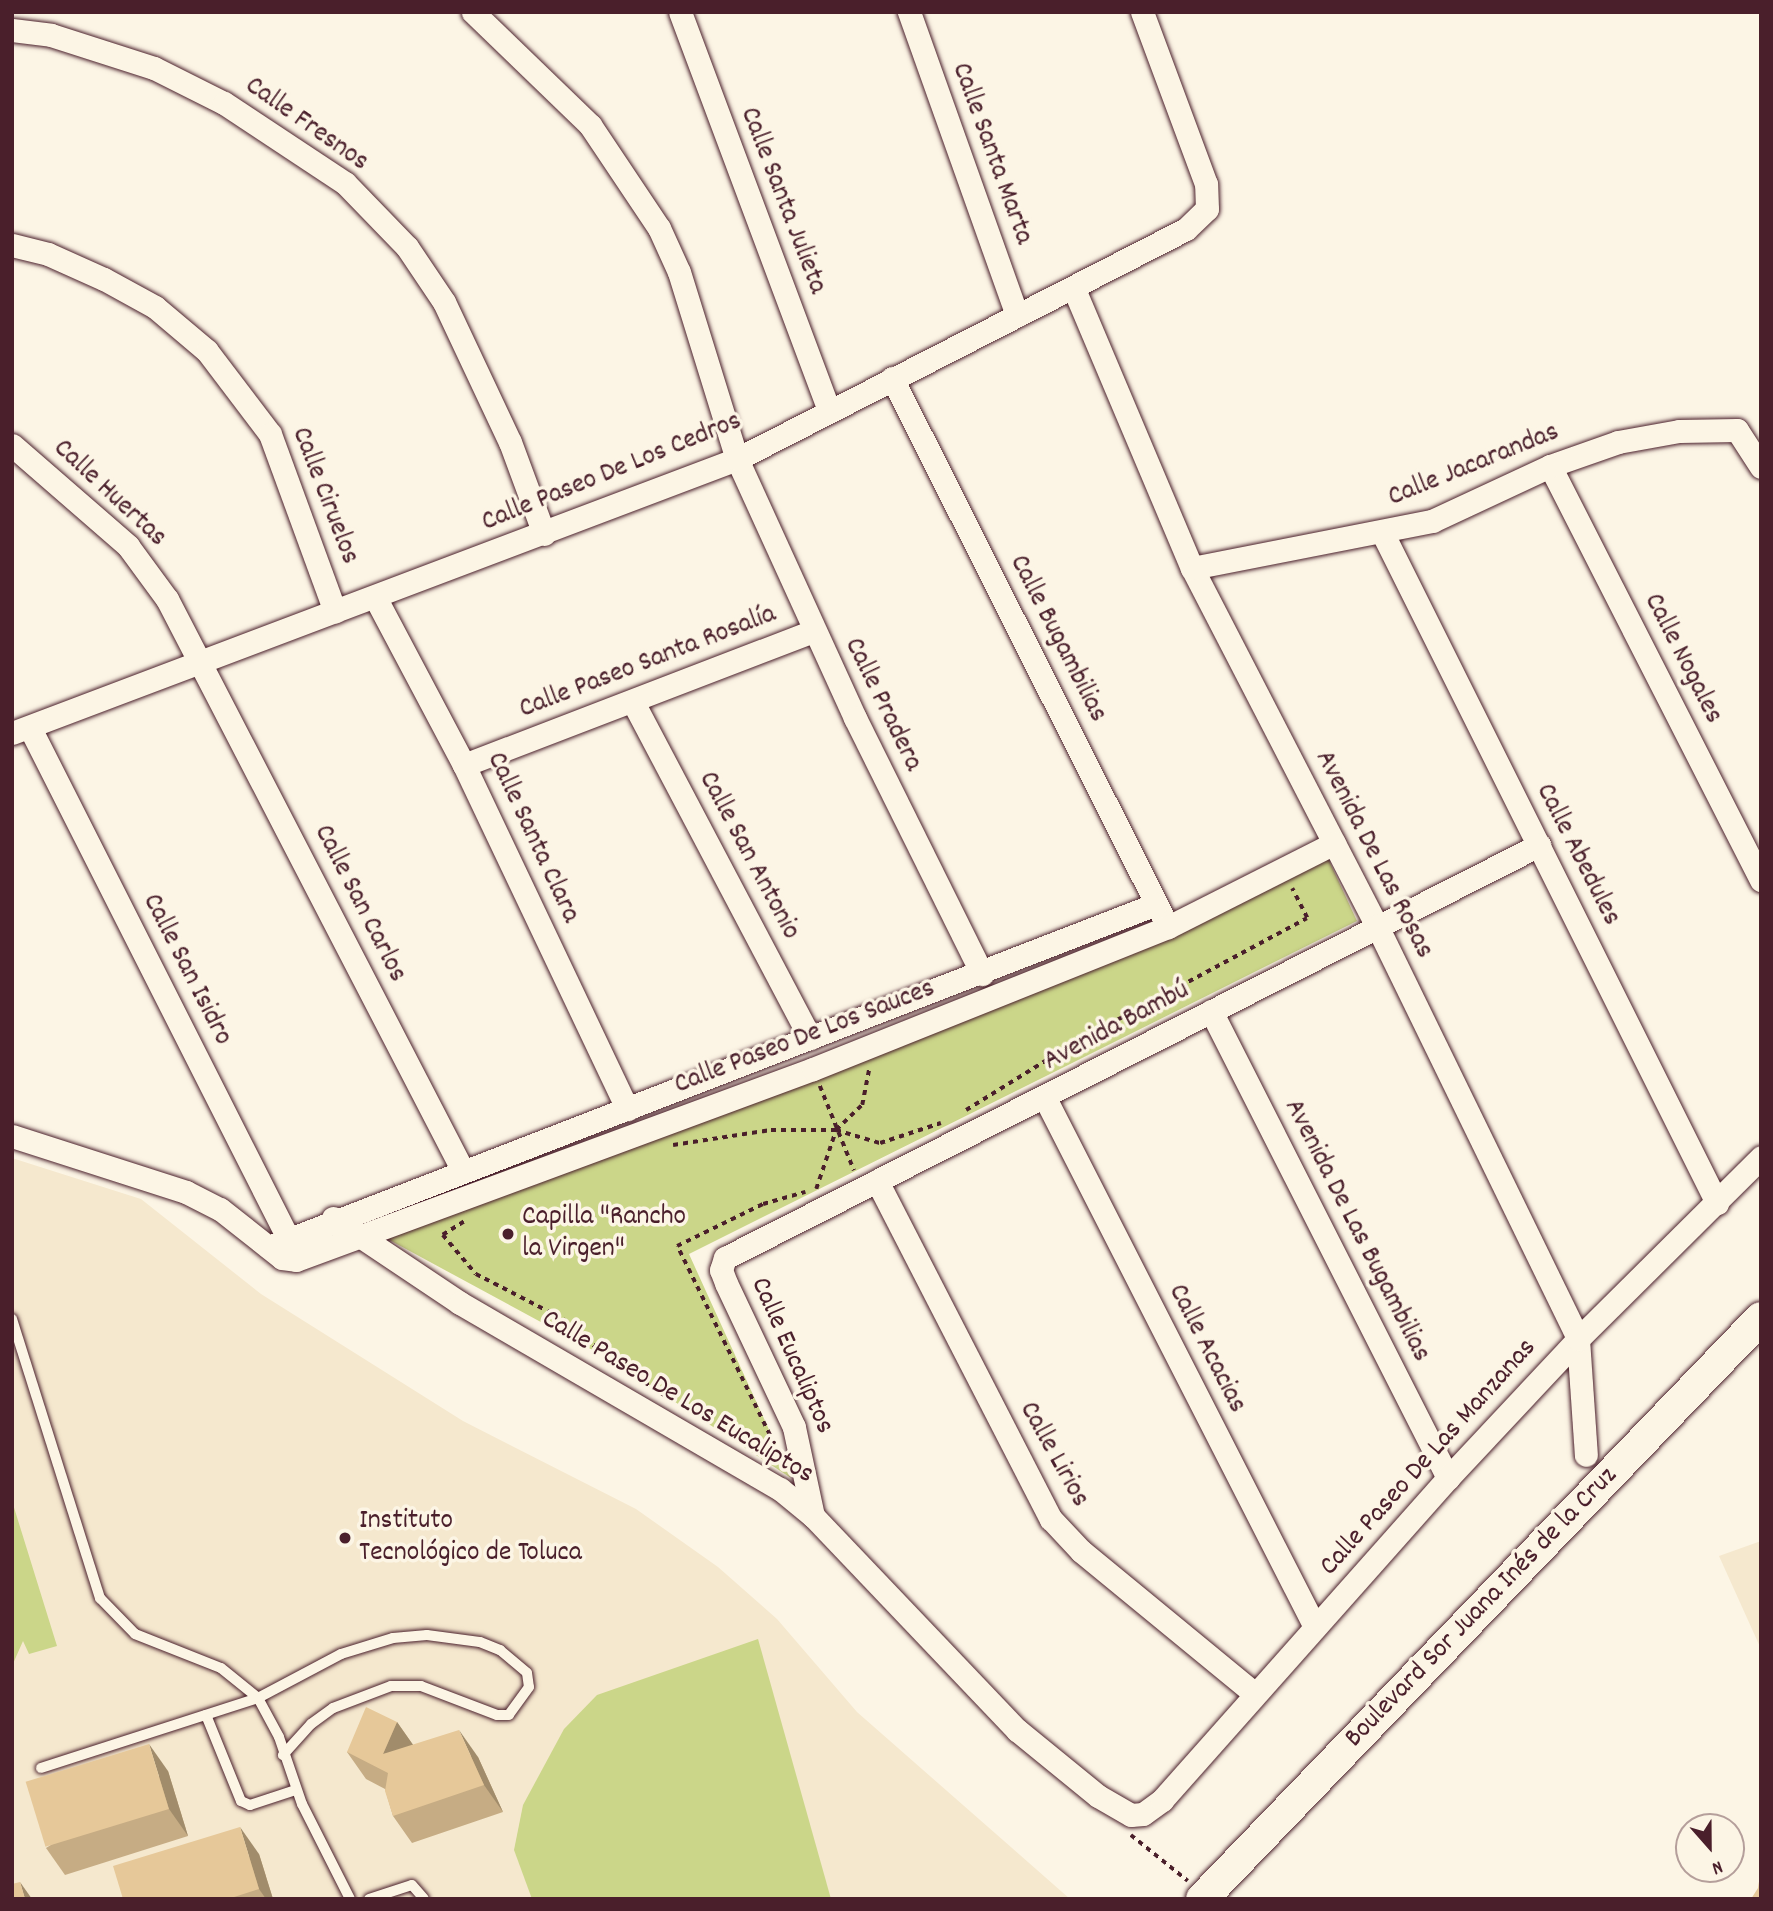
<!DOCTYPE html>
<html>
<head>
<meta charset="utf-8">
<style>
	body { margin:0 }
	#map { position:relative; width:1773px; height:1911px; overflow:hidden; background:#fcf5e5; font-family:Dekko,sans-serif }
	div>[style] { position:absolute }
	.built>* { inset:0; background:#f5e8ce }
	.green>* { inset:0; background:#cbd689 }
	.path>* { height:3.5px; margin-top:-1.75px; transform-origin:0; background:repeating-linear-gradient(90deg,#4a1f2b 0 5px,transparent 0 10px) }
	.roads { filter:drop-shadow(0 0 2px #4a1f2b) drop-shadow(0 0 2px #4a1f2b) }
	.lane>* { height:10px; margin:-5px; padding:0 5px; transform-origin:5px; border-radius:5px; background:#fcf5e5 }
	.street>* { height:23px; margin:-11.5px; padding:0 11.5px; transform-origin:11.5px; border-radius:11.5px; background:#fcf5e5 }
	.secondary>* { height:32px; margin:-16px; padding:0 16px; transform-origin:16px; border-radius:16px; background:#fcf5e5 }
	.wall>* { inset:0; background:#c6ac84 }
	.shaded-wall>* { inset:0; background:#a18c6b }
	.building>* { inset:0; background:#e6c899; transform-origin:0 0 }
	.dots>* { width:19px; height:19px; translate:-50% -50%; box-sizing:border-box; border:4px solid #fcf5e5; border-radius:50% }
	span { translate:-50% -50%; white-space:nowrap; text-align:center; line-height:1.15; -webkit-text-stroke:7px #fcf5e5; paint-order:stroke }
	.street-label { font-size:28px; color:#4a1f2b }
	.poi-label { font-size:28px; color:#4a1f2b }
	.left { translate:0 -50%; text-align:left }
	.frame { position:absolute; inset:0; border:14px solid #4a1f2b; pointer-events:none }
	.north { position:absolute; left:1675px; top:1813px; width:70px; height:70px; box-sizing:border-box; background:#fcf5e5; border:2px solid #b59f9b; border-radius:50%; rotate:159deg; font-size:19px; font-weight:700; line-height:28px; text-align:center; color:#4a1f2b }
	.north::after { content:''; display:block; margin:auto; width:24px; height:32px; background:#4a1f2b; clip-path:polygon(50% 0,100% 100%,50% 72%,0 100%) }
</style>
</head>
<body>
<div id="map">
	<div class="built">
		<i style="clip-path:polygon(12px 1158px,141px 1199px,261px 1294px,463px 1421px,636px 1509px,718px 1567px,777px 1619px,857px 1712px,1070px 1899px,12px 1899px)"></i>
		<i style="clip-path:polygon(1761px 1541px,1761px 1649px,1719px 1556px)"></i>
	</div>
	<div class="green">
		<i style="clip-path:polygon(1326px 854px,1357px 921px,689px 1254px,791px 1478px,611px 1360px,382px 1236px)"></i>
		<i style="clip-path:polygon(12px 1501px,57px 1646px,29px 1654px,23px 1641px,12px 1666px)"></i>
		<i style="clip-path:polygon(758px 1639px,831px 1899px,532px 1899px,514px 1850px,523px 1805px,564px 1729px,597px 1695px)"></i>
	</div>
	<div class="path">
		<i style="left:820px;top:1086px;width:91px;rotate:68deg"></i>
		<i style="left:966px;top:1110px;width:127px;rotate:-31.8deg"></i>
		<i style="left:1074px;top:1043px;width:264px;rotate:-28.2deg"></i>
		<i style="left:1307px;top:918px;width:33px;rotate:-117deg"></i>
		<i style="left:836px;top:1130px;width:46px;rotate:16.5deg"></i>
		<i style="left:880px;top:1143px;width:64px;rotate:-18.2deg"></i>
		<i style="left:673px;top:1145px;width:99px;rotate:-8.7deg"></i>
		<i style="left:771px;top:1130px;width:65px"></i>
		<i style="left:816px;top:1189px;width:62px;rotate:-71.3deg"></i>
		<i style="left:836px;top:1130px;width:36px;rotate:-44deg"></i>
		<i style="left:862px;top:1105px;width:38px;rotate:-79deg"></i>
		<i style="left:464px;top:1222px;width:25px;rotate:148deg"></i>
		<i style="left:443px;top:1235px;width:51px;rotate:49.8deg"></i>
		<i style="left:476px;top:1274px;width:98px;rotate:27.3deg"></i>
		<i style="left:563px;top:1319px;width:63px;rotate:40.5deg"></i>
		<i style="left:611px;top:1360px;width:67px;rotate:33.5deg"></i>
		<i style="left:774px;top:1444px;width:220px;rotate:-116.1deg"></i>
		<i style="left:677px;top:1246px;width:96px;rotate:-26deg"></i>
		<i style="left:763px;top:1204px;width:44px;rotate:-15.9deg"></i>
		<i style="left:1131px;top:1835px;width:73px;rotate:38.9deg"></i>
	</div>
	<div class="roads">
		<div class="lane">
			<i style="left:12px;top:1319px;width:293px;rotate:72.5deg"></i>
			<i style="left:100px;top:1598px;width:50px;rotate:45.8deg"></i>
			<i style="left:135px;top:1634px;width:92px;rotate:21.6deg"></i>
			<i style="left:221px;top:1668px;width:48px;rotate:39deg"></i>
			<i style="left:258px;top:1698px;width:44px;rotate:61.7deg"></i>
			<i style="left:279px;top:1737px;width:71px;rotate:71.1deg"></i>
			<i style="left:302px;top:1804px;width:106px;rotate:63.2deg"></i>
			<i style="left:206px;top:1715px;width:93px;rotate:67.9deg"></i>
			<i style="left:241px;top:1801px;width:10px;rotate:24deg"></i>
			<i style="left:250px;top:1805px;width:48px;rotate:-18.1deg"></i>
			<i style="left:41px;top:1768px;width:228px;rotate:-17.9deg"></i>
			<i style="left:258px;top:1698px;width:94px;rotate:-27.9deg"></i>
			<i style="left:341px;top:1654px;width:54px;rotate:-17.1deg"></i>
			<i style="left:393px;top:1638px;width:34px;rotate:-5deg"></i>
			<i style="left:427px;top:1635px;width:53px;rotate:7.5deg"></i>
			<i style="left:480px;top:1642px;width:22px;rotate:22deg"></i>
			<i style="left:500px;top:1650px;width:35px;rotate:40deg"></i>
			<i style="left:527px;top:1673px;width:14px;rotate:82deg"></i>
			<i style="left:529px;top:1687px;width:34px;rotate:126deg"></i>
			<i style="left:509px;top:1715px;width:12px;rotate:180deg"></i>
			<i style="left:497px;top:1715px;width:81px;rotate:-159.1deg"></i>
			<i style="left:421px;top:1686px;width:30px;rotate:180deg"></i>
			<i style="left:391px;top:1686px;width:62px;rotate:159.2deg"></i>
			<i style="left:333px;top:1708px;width:27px;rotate:144deg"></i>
			<i style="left:311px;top:1724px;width:42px;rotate:132.1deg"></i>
			<i style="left:369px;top:1899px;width:45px;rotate:-18deg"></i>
			<i style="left:412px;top:1885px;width:18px;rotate:49deg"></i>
		</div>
		<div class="street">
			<i style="left:473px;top:12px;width:163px;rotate:44deg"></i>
			<i style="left:590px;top:125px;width:124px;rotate:56.2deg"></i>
			<i style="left:659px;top:228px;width:48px;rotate:65.6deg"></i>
			<i style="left:679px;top:272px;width:196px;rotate:72.8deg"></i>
			<i style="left:737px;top:459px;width:285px;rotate:65.5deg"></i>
			<i style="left:855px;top:718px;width:286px;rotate:63.6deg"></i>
			<i style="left:680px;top:12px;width:425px;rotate:69.5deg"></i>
			<i style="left:909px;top:12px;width:322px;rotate:70.4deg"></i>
			<i style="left:12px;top:30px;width:39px;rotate:7deg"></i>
			<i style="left:51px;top:35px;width:108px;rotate:17.8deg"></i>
			<i style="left:154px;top:68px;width:78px;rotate:26.6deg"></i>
			<i style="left:224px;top:103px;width:145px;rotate:33.5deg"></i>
			<i style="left:345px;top:183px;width:89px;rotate:45.9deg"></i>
			<i style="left:407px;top:247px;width:66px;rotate:56.1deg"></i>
			<i style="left:444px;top:302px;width:155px;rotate:64.8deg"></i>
			<i style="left:510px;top:442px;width:98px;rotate:69.7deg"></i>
			<i style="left:12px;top:245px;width:37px;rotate:14deg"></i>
			<i style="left:48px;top:254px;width:61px;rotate:24.1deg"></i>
			<i style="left:104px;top:279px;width:58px;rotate:28.8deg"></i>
			<i style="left:155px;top:307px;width:68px;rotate:40.2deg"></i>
			<i style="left:207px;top:351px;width:104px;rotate:52.8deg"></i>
			<i style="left:270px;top:434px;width:189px;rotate:69.9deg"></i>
			<i style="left:1074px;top:289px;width:303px;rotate:67.1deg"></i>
			<i style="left:1192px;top:568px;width:403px;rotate:62.7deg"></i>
			<i style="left:1377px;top:926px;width:459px;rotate:64deg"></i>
			<i style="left:1578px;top:1339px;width:116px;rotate:86.1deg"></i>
			<i style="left:892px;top:378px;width:601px;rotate:63.31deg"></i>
			<i style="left:12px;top:445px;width:154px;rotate:41deg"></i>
			<i style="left:128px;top:546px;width:66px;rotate:53.7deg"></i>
			<i style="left:167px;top:599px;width:644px;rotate:62.64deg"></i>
			<i style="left:1550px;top:466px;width:465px;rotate:63deg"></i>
			<i style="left:1383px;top:534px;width:748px;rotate:63.47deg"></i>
			<i style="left:1192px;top:568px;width:245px;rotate:-11.1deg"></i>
			<i style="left:1432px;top:521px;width:130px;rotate:-25deg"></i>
			<i style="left:1550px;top:466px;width:72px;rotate:-19.4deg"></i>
			<i style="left:1618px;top:442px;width:62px;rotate:-10.2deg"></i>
			<i style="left:1679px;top:431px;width:58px;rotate:-1deg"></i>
			<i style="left:1737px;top:430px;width:44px;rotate:57deg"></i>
			<i style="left:375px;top:597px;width:190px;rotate:62.1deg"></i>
			<i style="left:464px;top:765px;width:381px;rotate:64.6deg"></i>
			<i style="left:633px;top:702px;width:380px;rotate:62.2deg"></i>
			<i style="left:30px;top:728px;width:572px;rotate:63.17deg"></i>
			<i style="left:12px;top:733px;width:775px;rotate:-20.7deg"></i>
			<i style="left:737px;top:459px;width:504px;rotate:-27.12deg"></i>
			<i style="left:1186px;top:229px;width:29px;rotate:-44deg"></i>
			<i style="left:1207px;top:209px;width:25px;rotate:-92deg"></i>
			<i style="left:1206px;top:184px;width:184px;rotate:-110.4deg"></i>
			<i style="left:464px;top:765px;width:374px;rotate:-21deg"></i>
			<i style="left:1211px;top:1011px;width:524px;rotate:63.09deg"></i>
			<i style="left:1045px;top:1098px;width:594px;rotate:62.96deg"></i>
			<i style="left:12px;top:1136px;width:183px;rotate:17.8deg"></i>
			<i style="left:186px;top:1192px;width:38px;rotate:27deg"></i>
			<i style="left:220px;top:1209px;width:79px;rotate:38.3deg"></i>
			<i style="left:282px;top:1258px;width:14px;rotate:8deg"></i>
			<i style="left:296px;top:1260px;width:551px;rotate:-20.28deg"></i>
			<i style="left:813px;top:1069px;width:382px;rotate:-21.8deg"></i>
			<i style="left:1168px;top:927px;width:186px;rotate:-26.8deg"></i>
			<i style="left:877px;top:1181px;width:380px;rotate:62.8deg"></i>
			<i style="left:1051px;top:1519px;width:44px;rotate:46.8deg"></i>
			<i style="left:1081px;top:1551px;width:225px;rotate:39.4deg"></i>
			<i style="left:333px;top:1218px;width:153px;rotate:33.8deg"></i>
			<i style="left:460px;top:1303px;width:370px;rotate:30.2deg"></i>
			<i style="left:780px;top:1489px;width:43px;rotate:39.3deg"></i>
			<i style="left:813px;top:1516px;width:296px;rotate:46.4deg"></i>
			<i style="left:1017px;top:1730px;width:104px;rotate:39.2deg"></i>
			<i style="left:1098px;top:1796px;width:38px;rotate:30deg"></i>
			<i style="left:1131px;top:1815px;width:12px;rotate:-5deg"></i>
			<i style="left:1143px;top:1814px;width:24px;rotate:-36deg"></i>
			<i style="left:1162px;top:1800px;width:431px;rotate:-48.4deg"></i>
			<i style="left:1448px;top:1478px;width:190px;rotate:-46.9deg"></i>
			<i style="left:1578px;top:1339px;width:258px;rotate:-44.8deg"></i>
			<i style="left:269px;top:1247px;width:951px;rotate:-21.14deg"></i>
			<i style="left:813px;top:1516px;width:91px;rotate:-102.1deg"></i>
			<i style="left:794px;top:1427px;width:159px;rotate:-115.3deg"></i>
			<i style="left:726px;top:1283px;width:14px;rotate:-111deg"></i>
			<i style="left:721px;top:1270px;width:13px;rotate:-72deg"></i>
			<i style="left:725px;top:1258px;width:913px;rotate:-26.9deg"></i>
		</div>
		<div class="secondary">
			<i style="left:1202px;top:1899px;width:806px;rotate:-46.11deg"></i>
		</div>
	</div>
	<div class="wall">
		<i style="clip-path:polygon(397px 1722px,413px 1745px,478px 1757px,503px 1812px,412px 1843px,393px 1816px,385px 1789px,366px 1779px,347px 1752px)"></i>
		<i style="clip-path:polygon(168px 1771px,188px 1836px,65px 1875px,46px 1848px)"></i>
		<i style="clip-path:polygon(259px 1854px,273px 1899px,123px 1899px)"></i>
	</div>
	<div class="shaded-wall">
		<i style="clip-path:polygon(397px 1722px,416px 1749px,383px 1754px)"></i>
		<i style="clip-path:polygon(459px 1730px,478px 1757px,503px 1812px,484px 1785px)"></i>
		<i style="clip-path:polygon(149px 1744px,168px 1771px,188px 1836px,169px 1809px)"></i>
		<i style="clip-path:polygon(240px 1827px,259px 1854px,273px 1899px,266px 1899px,259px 1889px)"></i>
		<i style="clip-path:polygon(20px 1882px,32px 1899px,25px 1899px)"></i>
	</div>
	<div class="building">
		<i style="clip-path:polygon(366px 1707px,397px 1722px,383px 1754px,459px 1730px,484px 1785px,393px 1816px,385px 1791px,388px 1773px,347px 1752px)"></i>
		<i style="left:149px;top:1744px;width:68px;height:129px;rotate:73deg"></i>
		<i style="clip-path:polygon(240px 1827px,259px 1889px,228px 1899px,123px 1899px,113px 1866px)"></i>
		<i style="clip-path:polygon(1761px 1868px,1761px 1899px,1751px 1899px,1758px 1888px)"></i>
		<i style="clip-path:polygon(20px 1882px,25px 1899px,12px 1899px,12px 1884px)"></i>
	</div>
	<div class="dots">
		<i style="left:508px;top:1234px;background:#4a1f2b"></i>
		<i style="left:345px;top:1538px;background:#4a1f2b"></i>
	</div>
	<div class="street-label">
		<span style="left:306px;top:125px;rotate:35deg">Calle Fresnos</span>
		<span style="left:991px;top:154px;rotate:70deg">Calle Santa Marta</span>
		<span style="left:782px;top:201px;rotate:69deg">Calle Santa Julieta</span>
		<span style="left:1474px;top:466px;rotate:-22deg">Calle Jacarandas</span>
		<span style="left:612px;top:473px;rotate:-22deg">Calle Paseo De Los Cedros</span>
		<span style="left:109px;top:494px;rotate:43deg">Calle Huertas</span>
		<span style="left:324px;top:496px;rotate:69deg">Calle Ciruelos</span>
		<span style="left:1057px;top:639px;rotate:63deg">Calle Bugambilias</span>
		<span style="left:1682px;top:659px;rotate:63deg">Calle Nogales</span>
		<span style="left:648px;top:663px;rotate:-21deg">Calle Paseo Santa Rosalía</span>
		<span style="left:882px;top:705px;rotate:64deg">Calle Pradera</span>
		<span style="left:532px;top:838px;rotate:65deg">Calle Santa Clara</span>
		<span style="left:1373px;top:855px;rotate:63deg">Avenida De Las Rosas</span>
		<span style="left:1577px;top:855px;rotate:63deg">Calle Abedules</span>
		<span style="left:748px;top:856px;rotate:62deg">Calle San Antonio</span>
		<span style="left:359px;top:904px;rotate:63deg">Calle San Carlos</span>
		<span style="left:186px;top:970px;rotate:63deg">Calle San Isidro</span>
		<span style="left:1117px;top:1027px;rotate:-28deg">Avenida Bambú</span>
		<span style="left:805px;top:1038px;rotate:-21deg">Calle Paseo De Los Sauces</span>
		<span style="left:1356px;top:1231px;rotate:63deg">Avenida De Las Bugambilias</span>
		<span style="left:1206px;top:1349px;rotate:63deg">Calle Acacias</span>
		<span style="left:791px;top:1356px;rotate:66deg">Calle Eucaliptos</span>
		<span style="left:677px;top:1398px;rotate:31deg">Calle Paseo De Los Eucaliptos</span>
		<span style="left:1053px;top:1455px;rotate:61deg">Calle Lirios</span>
		<span style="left:1429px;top:1458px;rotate:-48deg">Calle Paseo De Las Manzanas</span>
		<span style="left:1482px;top:1608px;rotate:-46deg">Boulevard Sor Juana Inés de la Cruz</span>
	</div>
	<div class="poi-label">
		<span class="left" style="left:522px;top:1234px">Capilla "Rancho<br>la Virgen"</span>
		<span class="left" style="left:359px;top:1538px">Instituto<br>Tecnológico de Toluca</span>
	</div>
	<div class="frame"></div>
	<div class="north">N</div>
</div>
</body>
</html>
